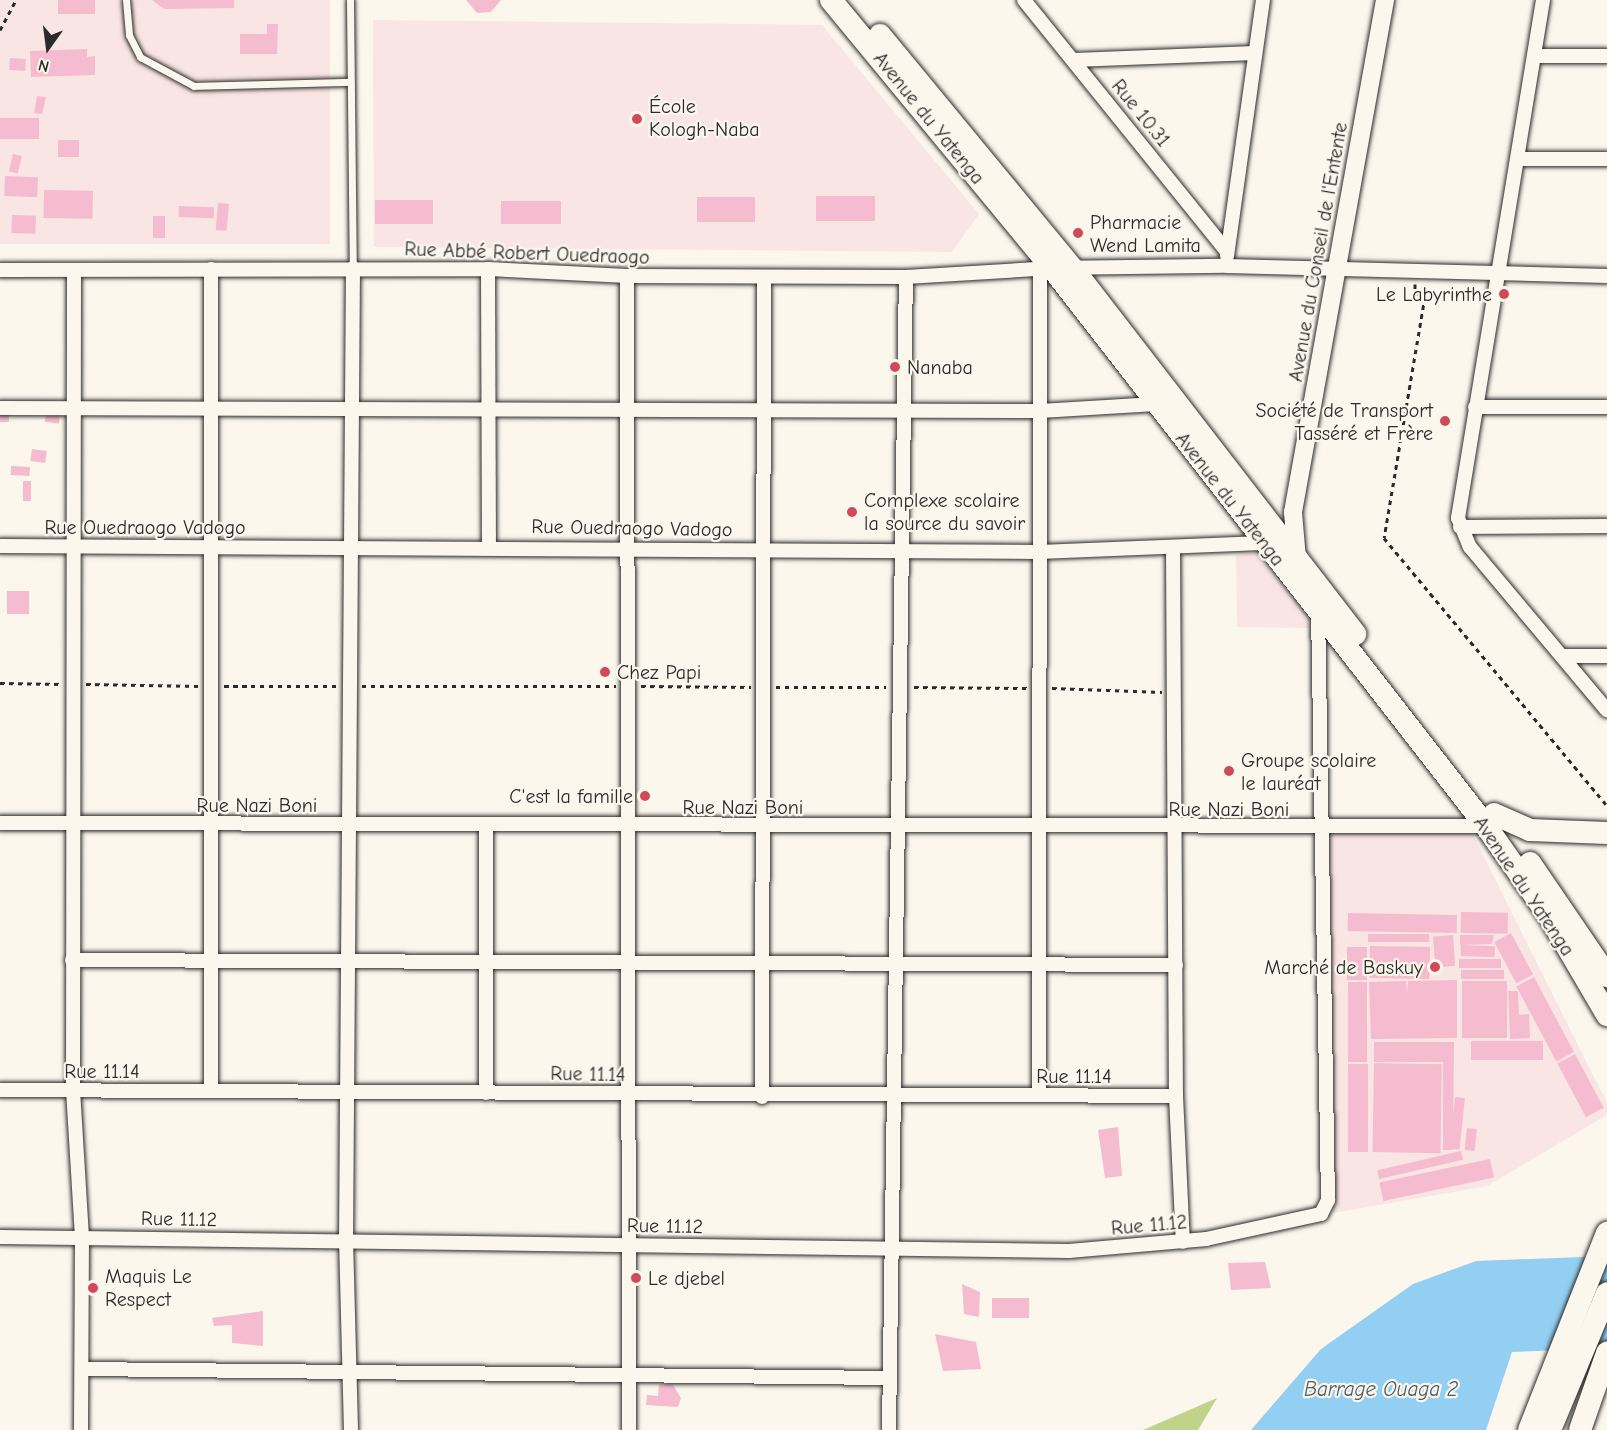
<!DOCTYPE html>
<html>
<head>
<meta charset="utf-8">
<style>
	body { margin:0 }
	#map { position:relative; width:1607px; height:1430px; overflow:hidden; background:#fbf7ec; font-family:"Comic Neue",sans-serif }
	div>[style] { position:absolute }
	.built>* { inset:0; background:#f9e5e3; transform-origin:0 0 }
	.green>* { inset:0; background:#c1d388 }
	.water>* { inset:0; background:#92cff2 }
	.building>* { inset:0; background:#f5bccf; transform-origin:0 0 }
	.path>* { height:3px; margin-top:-1.5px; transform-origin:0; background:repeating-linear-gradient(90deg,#2b2b2b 0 4.5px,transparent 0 9px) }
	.roads { filter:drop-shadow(0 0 2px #2b2b2b) drop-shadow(0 0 2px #2b2b2b) }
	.service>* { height:7px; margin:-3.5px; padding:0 3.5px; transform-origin:3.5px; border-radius:3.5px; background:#fbf7ec }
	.minor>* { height:14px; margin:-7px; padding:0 7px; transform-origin:7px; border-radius:7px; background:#fbf7ec }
	.tertiary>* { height:18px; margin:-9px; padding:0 9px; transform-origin:9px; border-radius:9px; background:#fbf7ec }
	.primary>* { height:22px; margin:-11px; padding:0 11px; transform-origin:11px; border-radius:11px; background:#fbf7ec }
	.dots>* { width:16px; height:16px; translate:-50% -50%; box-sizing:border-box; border:3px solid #fbf7ec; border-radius:50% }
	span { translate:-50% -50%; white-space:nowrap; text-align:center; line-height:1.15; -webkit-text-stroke:4.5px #fbf7ec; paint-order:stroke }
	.poi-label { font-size:20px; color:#2b2b2b }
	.left { translate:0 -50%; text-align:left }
	.right { translate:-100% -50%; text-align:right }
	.street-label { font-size:20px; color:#2b2b2b }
	.water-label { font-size:21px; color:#4a5c67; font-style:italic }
	.north { position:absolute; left:18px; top:18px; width:60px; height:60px; -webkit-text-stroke:4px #fbf7ec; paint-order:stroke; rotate:194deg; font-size:16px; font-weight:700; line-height:24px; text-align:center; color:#2b2b2b }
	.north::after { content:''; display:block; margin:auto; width:21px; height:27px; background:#2b2b2b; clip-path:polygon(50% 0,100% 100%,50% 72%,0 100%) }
</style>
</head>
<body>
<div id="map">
	<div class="built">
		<i style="left:0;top:0;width:330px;height:244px"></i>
		<i style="clip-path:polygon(373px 20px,822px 25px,979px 214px,952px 252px,374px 247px)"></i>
		<i style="clip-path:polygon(1255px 553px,1308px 617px,1310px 628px,1237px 627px,1236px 555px)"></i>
		<i style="clip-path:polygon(1329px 831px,1471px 831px,1607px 1103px,1607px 1115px,1487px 1186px,1333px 1213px)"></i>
	</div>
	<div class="green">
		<i style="clip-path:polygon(1217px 1398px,1198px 1430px,1143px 1430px)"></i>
	</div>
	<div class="water">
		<i style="clip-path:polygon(1607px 1256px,1607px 1348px,1512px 1352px,1486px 1430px,1251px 1430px,1321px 1349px,1413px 1284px,1476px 1261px)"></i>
	</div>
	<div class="building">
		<i style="left:58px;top:0;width:37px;height:14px"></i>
		<i style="clip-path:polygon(152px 0,234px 0,234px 8px,164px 9px)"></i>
		<i style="clip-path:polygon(466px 0,501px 0,491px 12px,477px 13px)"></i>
		<i style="clip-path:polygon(267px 24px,278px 24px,277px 54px,240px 54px,240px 34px,267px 34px)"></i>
		<i style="clip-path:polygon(87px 49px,87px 57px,95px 56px,95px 75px,31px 77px,30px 51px)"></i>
		<i style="left:10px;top:58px;width:16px;height:12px;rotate:4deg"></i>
		<i style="clip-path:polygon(37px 96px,46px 97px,42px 114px,34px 113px)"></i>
		<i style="left:0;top:118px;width:39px;height:21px"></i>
		<i style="left:58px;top:140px;width:21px;height:17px"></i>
		<i style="left:13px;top:154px;width:9px;height:18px;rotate:13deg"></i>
		<i style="left:5px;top:176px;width:33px;height:20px;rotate:2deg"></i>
		<i style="left:44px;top:190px;width:49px;height:28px;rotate:1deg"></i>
		<i style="left:875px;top:196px;width:25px;height:59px;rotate:90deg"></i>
		<i style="left:697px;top:197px;width:58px;height:25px"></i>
		<i style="left:433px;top:200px;width:24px;height:58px;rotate:90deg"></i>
		<i style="left:501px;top:201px;width:60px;height:23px"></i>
		<i style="left:218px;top:203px;width:11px;height:27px;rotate:5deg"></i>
		<i style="left:179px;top:206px;width:35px;height:11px;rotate:2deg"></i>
		<i style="left:12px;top:215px;width:24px;height:18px;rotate:2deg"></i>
		<i style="left:153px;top:216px;width:12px;height:22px"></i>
		<i style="left:47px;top:407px;width:14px;height:15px;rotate:8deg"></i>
		<i style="left:0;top:408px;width:9px;height:14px"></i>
		<i style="left:32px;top:449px;width:15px;height:12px;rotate:8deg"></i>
		<i style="left:11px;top:466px;width:19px;height:9px;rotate:3deg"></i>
		<i style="left:23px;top:481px;width:8px;height:20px"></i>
		<i style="left:7px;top:591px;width:22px;height:23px"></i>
		<i style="left:1461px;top:912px;width:47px;height:21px;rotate:1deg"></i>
		<i style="left:1348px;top:913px;width:109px;height:18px;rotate:1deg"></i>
		<i style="left:1511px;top:933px;width:47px;height:19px;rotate:62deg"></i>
		<i style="left:1368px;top:934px;width:61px;height:8px"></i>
		<i style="left:1453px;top:935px;width:31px;height:20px;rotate:86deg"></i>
		<i style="clip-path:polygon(1460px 935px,1494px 935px,1492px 944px,1460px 945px)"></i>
		<i style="left:1461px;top:945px;width:34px;height:11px;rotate:2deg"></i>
		<i style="left:1370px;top:946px;width:60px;height:32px;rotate:1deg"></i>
		<i style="left:1347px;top:947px;width:20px;height:33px"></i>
		<i style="left:1459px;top:959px;width:42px;height:9px"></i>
		<i style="left:1461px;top:970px;width:43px;height:9px"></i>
		<i style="left:1534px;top:977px;width:85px;height:20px;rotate:62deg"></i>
		<i style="clip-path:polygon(1457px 980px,1457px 1038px,1371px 1039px,1369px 982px,1406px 981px,1407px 993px,1408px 981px)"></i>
		<i style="left:1462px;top:981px;width:45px;height:57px"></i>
		<i style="left:1348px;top:982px;width:19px;height:80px"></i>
		<i style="clip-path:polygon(1508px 991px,1518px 991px,1519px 1015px,1529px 1014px,1530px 1038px,1510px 1039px)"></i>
		<i style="left:1543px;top:1041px;width:19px;height:72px;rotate:90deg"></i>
		<i style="clip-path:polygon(1374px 1042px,1454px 1042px,1453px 1150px,1443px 1150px,1443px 1062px,1374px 1062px)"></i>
		<i style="left:1575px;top:1054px;width:61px;height:20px;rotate:62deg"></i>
		<i style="left:1374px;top:1063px;width:68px;height:89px;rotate:1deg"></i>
		<i style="left:1348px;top:1064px;width:20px;height:88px"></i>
		<i style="left:1455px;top:1097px;width:10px;height:52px;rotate:6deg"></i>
		<i style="clip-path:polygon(1118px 1127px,1122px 1176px,1105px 1178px,1098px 1130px)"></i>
		<i style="left:1467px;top:1128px;width:10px;height:22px;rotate:6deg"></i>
		<i style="left:1461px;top:1151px;width:9px;height:86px;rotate:77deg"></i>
		<i style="left:1490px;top:1159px;width:19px;height:113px;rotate:78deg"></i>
		<i style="clip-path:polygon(1265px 1262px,1271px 1288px,1231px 1290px,1228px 1263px)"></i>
		<i style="clip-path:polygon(962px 1284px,980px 1292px,979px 1317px,964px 1314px)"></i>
		<i style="left:992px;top:1298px;width:37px;height:20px"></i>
		<i style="clip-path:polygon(263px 1311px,263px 1346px,232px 1343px,232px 1325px,214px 1326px,212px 1318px)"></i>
		<i style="clip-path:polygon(935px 1334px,976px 1342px,981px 1369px,943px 1371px)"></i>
		<i style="clip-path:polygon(659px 1384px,673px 1385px,681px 1398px,678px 1407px,646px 1405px,647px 1395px,658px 1396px)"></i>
	</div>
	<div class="path">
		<i style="left:0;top:30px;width:34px;rotate:-62deg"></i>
		<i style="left:1415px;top:284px;width:9px;rotate:90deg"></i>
		<i style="left:1415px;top:293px;width:10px;rotate:17deg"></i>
		<i style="left:1425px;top:296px;width:245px;rotate:99.6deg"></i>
		<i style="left:1384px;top:538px;width:349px;rotate:50.2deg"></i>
		<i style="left:0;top:683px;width:61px;rotate:0.9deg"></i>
		<i style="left:86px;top:684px;width:113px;rotate:1deg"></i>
		<i style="left:224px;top:686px;width:113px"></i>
		<i style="left:362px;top:686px;width:254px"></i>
		<i style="left:641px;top:686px;width:110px;rotate:0.5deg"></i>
		<i style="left:776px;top:687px;width:110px"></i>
		<i style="left:914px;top:687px;width:113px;rotate:0.5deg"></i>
		<i style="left:1052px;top:688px;width:110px;rotate:2.1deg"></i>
	</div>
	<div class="roads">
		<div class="service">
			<i style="left:126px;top:0;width:35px;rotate:85deg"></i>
			<i style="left:129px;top:35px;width:25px;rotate:63deg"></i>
			<i style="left:140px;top:57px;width:61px;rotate:28.2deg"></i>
			<i style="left:194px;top:86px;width:155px;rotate:-1.5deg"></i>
			<i style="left:350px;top:0;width:268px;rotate:89.4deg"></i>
		</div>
		<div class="minor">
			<i style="left:1024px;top:0;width:321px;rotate:51.1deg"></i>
			<i style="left:1543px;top:0;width:525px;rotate:99.32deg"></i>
			<i style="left:1458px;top:518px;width:31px;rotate:68deg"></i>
			<i style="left:1470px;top:547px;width:213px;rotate:50deg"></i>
			<i style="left:1534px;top:56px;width:73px"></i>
			<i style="left:1074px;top:60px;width:181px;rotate:-2.2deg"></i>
			<i style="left:1518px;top:159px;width:89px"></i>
			<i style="left:1227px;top:256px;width:259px;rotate:-82deg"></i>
			<i style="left:488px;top:269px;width:277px;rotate:89.8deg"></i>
			<i style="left:0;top:270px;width:488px;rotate:-0.1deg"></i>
			<i style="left:488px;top:269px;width:139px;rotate:2.9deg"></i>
			<i style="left:627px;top:276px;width:279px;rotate:0.2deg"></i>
			<i style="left:906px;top:277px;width:146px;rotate:-3.5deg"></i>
			<i style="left:1052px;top:268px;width:175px;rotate:-0.7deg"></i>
			<i style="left:1227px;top:266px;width:380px;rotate:1.5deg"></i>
			<i style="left:74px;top:271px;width:819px;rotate:90.07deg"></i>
			<i style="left:73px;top:1090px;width:147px;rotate:86.5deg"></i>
			<i style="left:82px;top:1237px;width:193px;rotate:90.3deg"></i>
			<i style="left:627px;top:276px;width:1154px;rotate:89.9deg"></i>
			<i style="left:1475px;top:407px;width:132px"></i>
			<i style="left:0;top:408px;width:1040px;rotate:0.17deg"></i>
			<i style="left:1040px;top:411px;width:116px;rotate:-3.5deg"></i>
			<i style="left:1460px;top:527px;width:147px;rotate:-0.4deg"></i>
			<i style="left:0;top:546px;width:1039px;rotate:0.33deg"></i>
			<i style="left:1039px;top:552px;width:223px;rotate:-2.3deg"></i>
			<i style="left:1173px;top:549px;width:547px;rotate:89.69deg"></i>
			<i style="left:1176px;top:1096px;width:146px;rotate:87.3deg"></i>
			<i style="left:1565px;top:656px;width:42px"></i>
			<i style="left:0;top:823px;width:1486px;rotate:0.12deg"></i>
			<i style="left:72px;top:960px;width:1104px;rotate:0.26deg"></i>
			<i style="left:0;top:1090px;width:1176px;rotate:0.29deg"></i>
			<i style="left:211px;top:1090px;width:821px;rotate:-90deg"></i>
			<i style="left:486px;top:1093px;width:268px;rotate:-90deg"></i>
			<i style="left:1039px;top:1095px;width:823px;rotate:-89.93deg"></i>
			<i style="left:762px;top:1097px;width:819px;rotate:-89.86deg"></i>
			<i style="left:0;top:1237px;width:1069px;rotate:0.75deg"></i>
			<i style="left:1069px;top:1251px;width:138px;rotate:-5deg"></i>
			<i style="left:1206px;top:1239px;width:118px;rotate:-12.3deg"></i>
			<i style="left:1321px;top:1214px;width:16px;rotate:-63deg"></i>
			<i style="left:1328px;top:1200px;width:588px;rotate:-90.97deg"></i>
			<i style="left:82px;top:1369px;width:808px;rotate:0.64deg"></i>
			<i style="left:351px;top:1430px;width:187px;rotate:-91.5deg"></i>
			<i style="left:346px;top:1243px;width:975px;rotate:-89.59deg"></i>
			<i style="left:889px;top:1430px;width:1153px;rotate:-89.16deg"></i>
		</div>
		<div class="tertiary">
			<i style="left:1297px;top:559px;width:47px;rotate:-94.9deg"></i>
			<i style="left:1293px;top:512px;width:520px;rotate:-79.81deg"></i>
		</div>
		<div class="primary">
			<i style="left:831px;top:0;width:347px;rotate:50.5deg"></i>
			<i style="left:1052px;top:268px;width:707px;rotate:52.13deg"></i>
			<i style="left:1486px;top:826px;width:110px;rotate:55deg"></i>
			<i style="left:1549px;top:916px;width:115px;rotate:59.6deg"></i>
			<i style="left:880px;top:35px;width:305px;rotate:50.5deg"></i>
			<i style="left:1074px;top:270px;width:460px;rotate:52.3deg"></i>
			<i style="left:1494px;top:814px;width:39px;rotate:24deg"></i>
			<i style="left:1530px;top:830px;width:77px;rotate:2.2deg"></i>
			<i style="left:1530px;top:863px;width:137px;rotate:55.7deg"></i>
			<i style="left:1529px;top:1430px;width:212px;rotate:-68.4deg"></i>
			<i style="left:1550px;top:1430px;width:148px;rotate:-67.4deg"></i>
			<i style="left:1580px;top:1430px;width:82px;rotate:-70.7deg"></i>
		</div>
	</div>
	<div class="dots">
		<i style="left:637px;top:119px;background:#d1495b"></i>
		<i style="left:1078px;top:233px;background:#d1495b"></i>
		<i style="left:1504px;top:294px;background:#d1495b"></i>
		<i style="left:895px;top:367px;background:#d1495b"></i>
		<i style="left:1445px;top:421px;background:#d1495b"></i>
		<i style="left:852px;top:512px;background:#d1495b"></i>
		<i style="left:605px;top:672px;background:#d1495b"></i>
		<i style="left:1229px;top:771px;background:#d1495b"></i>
		<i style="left:645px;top:796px;background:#d1495b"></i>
		<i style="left:1435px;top:967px;background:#d1495b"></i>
		<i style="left:636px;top:1278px;background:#d1495b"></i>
		<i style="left:93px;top:1288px;background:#d1495b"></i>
	</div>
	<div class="poi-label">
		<span class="left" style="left:649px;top:118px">École<br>Kologh-Naba</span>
		<span class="left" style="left:1090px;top:234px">Pharmacie<br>Wend Lamita</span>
		<span class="right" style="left:1492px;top:294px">Le Labyrinthe</span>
		<span class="left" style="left:907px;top:367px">Nanaba</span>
		<span class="right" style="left:1433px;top:422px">Société de Transport<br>Tasséré et Frère</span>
		<span class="left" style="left:864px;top:512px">Complexe scolaire<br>la source du savoir</span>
		<span class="left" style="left:617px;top:672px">Chez Papi</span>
		<span class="left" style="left:1241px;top:772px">Groupe scolaire<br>le lauréat</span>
		<span class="right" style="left:633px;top:796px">C'est la famille</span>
		<span class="right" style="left:1423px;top:967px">Marché de Baskuy</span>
		<span class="left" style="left:105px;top:1288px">Maquis Le<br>Respect</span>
		<span class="left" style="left:648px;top:1278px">Le djebel</span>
	</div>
	<div class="street-label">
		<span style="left:1141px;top:113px;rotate:51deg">Rue 10.31</span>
		<span style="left:929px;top:118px;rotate:51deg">Avenue du Yatenga</span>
		<span style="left:1318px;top:252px;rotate:-80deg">Avenue du Conseil de l'Entente</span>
		<span style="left:527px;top:253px;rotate:2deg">Rue Abbé Robert Ouedraogo</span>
		<span style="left:1230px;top:499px;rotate:52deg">Avenue du Yatenga</span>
		<span style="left:145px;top:527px">Rue Ouedraogo Vadogo</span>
		<span style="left:632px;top:528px;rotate:1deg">Rue Ouedraogo Vadogo</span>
		<span style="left:257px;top:805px">Rue Nazi Boni</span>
		<span style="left:743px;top:807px">Rue Nazi Boni</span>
		<span style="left:1229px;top:809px">Rue Nazi Boni</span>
		<span style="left:1524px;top:886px;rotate:56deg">Avenue du Yatenga</span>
		<span style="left:102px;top:1071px">Rue 11.14</span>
		<span style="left:588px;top:1074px;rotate:1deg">Rue 11.14</span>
		<span style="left:1074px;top:1076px">Rue 11.14</span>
		<span style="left:179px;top:1219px;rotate:1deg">Rue 11.12</span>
		<span style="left:1149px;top:1225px;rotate:-5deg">Rue 11.12</span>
		<span style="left:665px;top:1226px;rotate:1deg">Rue 11.12</span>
	</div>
	<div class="water-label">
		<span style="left:1381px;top:1389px">Barrage Ouaga 2</span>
	</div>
	<div class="north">N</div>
</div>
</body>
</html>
